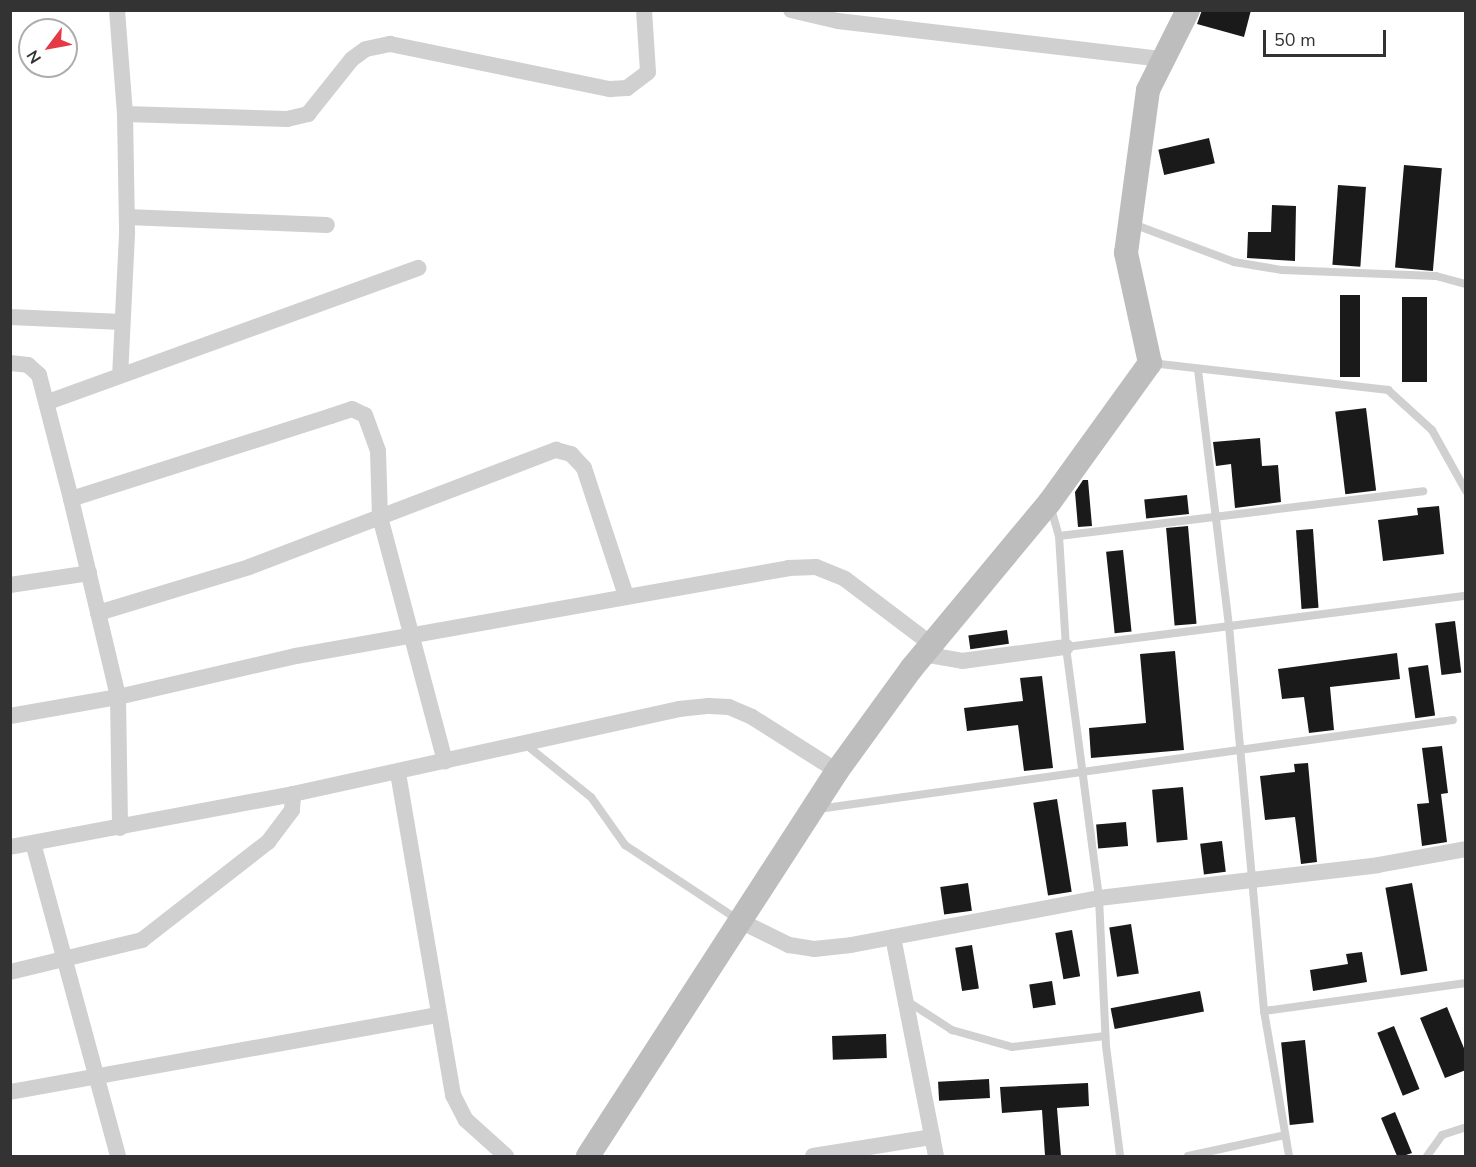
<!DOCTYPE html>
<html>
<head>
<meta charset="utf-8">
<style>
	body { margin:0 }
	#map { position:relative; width:1476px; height:1167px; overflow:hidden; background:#fff; font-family:"Nunito Sans",sans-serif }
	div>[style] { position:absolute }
	.building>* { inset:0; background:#1a1a1a; transform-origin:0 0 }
	.lane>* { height:8px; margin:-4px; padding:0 4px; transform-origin:4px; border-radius:4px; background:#d0d0d0 }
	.street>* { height:16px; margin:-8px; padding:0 8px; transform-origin:8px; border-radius:8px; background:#d0d0d0 }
	.secondary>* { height:24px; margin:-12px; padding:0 12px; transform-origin:12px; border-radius:12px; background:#bdbdbd }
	span { translate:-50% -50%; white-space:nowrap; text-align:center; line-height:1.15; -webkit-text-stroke:6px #fff; paint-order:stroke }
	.frame { position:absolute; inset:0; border:12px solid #333; pointer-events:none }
	.north { position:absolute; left:18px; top:18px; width:60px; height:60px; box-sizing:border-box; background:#fff; border:2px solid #adadad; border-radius:50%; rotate:238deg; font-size:16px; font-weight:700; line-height:24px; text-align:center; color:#333 }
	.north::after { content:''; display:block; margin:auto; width:21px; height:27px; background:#e63946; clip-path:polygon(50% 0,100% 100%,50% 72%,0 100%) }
	.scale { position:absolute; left:1263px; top:30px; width:123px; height:27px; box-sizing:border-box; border:3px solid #333; border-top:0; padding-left:8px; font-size:18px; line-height:21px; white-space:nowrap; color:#333; -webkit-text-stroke:4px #fff; paint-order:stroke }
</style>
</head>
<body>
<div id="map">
	<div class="building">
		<i style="clip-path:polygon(1202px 10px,1251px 10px,1244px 37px,1197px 24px)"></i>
		<i style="left:1209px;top:138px;width:26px;height:52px;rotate:77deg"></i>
		<i style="left:1404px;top:165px;width:38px;height:103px;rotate:5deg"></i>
		<i style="left:1338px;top:185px;width:28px;height:80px;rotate:4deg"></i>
		<i style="clip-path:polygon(1272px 205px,1296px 206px,1295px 261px,1247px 258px,1248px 232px,1271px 232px)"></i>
		<i style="left:1340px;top:295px;width:20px;height:82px"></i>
		<i style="left:1402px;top:297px;width:25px;height:85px"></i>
		<i style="left:1366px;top:408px;width:83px;height:31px;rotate:83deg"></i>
		<i style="clip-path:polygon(1260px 438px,1262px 466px,1278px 465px,1281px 502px,1235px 508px,1231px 464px,1216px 466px,1213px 442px)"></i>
		<i style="clip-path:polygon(1083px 480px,1088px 480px,1092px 526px,1078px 527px,1075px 492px)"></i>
		<i style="left:1187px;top:495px;width:19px;height:43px;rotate:84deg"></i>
		<i style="clip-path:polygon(1439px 506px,1444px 554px,1383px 561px,1378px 520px,1418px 515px,1417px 508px)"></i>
		<i style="left:1188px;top:526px;width:98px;height:22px;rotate:85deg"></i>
		<i style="left:1313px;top:529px;width:79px;height:17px;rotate:86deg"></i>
		<i style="left:1123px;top:550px;width:82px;height:17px;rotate:84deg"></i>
		<i style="left:1455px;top:621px;width:52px;height:20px;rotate:83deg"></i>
		<i style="left:1007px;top:630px;width:14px;height:39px;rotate:82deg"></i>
		<i style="clip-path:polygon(1175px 651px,1184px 750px,1091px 758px,1089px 728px,1146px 723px,1140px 654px)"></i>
		<i style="clip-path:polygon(1397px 653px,1400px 679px,1330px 687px,1334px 730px,1309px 733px,1304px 697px,1282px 699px,1278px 669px)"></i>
		<i style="left:1428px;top:665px;width:51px;height:20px;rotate:82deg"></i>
		<i style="clip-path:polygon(1042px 676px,1053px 768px,1024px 771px,1018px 725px,967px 731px,964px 708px,1023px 701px,1020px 678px)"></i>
		<i style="clip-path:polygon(1442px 746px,1448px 793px,1441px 794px,1447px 842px,1422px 846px,1417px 804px,1429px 803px,1422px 748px)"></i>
		<i style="clip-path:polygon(1308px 763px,1317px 862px,1301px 864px,1295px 817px,1265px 820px,1260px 776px,1295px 772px,1294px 764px)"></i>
		<i style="left:1183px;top:787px;width:53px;height:31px;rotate:85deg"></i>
		<i style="left:1057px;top:799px;width:94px;height:24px;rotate:81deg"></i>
		<i style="left:1126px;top:822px;width:24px;height:30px;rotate:85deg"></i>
		<i style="left:1222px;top:841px;width:31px;height:22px;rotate:83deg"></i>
		<i style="left:968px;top:883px;width:28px;height:28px;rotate:82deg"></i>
		<i style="left:1412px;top:883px;width:89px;height:27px;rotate:80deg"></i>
		<i style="left:1131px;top:924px;width:50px;height:22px;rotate:81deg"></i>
		<i style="left:1072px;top:930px;width:47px;height:17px;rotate:80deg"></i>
		<i style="left:972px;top:945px;width:44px;height:17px;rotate:81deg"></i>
		<i style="clip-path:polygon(1362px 952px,1367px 982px,1313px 991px,1310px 970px,1348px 964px,1346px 954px)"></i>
		<i style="left:1052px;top:981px;width:24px;height:23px;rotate:81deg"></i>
		<i style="left:1200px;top:991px;width:21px;height:91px;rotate:79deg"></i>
		<i style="clip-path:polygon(1447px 1007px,1466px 1053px,1466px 1070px,1445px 1078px,1420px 1018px)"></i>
		<i style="left:1394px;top:1026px;width:68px;height:18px;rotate:68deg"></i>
		<i style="left:886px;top:1034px;width:24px;height:54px;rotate:88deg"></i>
		<i style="left:1305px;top:1040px;width:83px;height:24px;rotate:84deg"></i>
		<i style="left:989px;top:1079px;width:19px;height:51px;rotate:87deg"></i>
		<i style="clip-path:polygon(1088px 1083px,1089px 1106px,1057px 1108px,1061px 1156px,1045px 1156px,1042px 1110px,1002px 1113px,1000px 1087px)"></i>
		<i style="clip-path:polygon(1395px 1112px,1412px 1153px,1403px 1156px,1397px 1156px,1381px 1118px)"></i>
	</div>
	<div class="lane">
		<i style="left:1133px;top:224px;width:108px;rotate:20.6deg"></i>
		<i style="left:1234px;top:262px;width:49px;rotate:9.5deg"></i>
		<i style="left:1282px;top:270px;width:154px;rotate:2.2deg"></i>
		<i style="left:1436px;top:276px;width:31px;rotate:15deg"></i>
		<i style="left:1151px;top:363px;width:239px;rotate:6.5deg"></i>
		<i style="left:1388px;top:390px;width:59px;rotate:42.3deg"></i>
		<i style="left:1432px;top:430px;width:70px;rotate:60.9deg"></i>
		<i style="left:1198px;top:370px;width:258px;rotate:83.1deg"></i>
		<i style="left:1229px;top:626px;width:387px;rotate:84.8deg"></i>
		<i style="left:1264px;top:1011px;width:147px;rotate:80.2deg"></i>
		<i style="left:1050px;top:505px;width:32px;rotate:74deg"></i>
		<i style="left:1059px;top:536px;width:111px;rotate:86.4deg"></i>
		<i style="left:1066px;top:647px;width:253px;rotate:82.5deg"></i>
		<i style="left:1099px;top:898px;width:148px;rotate:87.3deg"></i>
		<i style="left:1106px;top:1046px;width:111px;rotate:82.7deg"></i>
		<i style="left:1059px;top:536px;width:367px;rotate:-7deg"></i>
		<i style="left:1066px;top:647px;width:403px;rotate:-7.3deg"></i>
		<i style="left:525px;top:744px;width:85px;rotate:38.8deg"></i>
		<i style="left:591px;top:797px;width:59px;rotate:54.7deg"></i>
		<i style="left:625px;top:845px;width:134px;rotate:33.5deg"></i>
		<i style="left:818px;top:809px;width:641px;rotate:-7.98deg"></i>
		<i style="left:907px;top:1001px;width:54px;rotate:32.8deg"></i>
		<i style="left:952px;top:1030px;width:62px;rotate:15.8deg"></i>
		<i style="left:1012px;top:1047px;width:94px;rotate:-6.7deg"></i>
		<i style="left:1264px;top:1011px;width:204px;rotate:-7.9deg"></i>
		<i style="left:1188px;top:1156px;width:99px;rotate:-12.2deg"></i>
		<i style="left:1427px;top:1156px;width:26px;rotate:-54deg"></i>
		<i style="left:1442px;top:1135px;width:25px;rotate:-18deg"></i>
	</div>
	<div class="street">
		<i style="left:117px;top:10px;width:104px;rotate:85.6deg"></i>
		<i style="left:125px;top:114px;width:120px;rotate:89deg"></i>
		<i style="left:127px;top:234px;width:141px;rotate:92.8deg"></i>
		<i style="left:791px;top:10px;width:48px;rotate:13.2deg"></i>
		<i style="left:838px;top:21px;width:327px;rotate:6.7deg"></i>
		<i style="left:125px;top:114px;width:162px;rotate:1.8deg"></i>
		<i style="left:287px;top:119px;width:22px;rotate:-13deg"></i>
		<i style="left:308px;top:114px;width:70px;rotate:-51.3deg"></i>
		<i style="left:352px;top:59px;width:17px;rotate:-36deg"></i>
		<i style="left:366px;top:49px;width:25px;rotate:-12deg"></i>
		<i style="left:390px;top:44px;width:225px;rotate:11.6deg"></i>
		<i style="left:610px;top:89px;width:17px;rotate:-3deg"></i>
		<i style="left:627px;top:88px;width:26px;rotate:-37deg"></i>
		<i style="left:648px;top:72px;width:62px;rotate:-93.7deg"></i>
		<i style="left:127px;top:217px;width:200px;rotate:2.3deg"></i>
		<i style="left:10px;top:317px;width:112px;rotate:2.6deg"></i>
		<i style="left:10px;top:363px;width:18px;rotate:6deg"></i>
		<i style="left:28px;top:365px;width:15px;rotate:42deg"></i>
		<i style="left:39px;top:375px;width:128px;rotate:75.5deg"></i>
		<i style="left:71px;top:499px;width:204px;rotate:76.6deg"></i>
		<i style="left:118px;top:697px;width:131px;rotate:89.1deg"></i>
		<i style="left:48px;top:402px;width:394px;rotate:-19.9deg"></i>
		<i style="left:71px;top:499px;width:273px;rotate:-17.7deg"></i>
		<i style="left:331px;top:416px;width:22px;rotate:-18deg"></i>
		<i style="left:352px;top:409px;width:14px;rotate:25deg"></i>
		<i style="left:365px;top:415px;width:38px;rotate:70deg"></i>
		<i style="left:378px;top:451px;width:66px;rotate:88.3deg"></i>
		<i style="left:380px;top:517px;width:253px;rotate:75.1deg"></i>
		<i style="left:10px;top:585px;width:80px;rotate:-8.6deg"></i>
		<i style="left:98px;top:613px;width:158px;rotate:-16.9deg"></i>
		<i style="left:249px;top:567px;width:329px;rotate:-20.9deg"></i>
		<i style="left:556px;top:450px;width:16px;rotate:15deg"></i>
		<i style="left:571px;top:454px;width:19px;rotate:47deg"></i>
		<i style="left:584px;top:468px;width:135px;rotate:71.8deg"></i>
		<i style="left:923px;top:654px;width:40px;rotate:10deg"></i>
		<i style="left:962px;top:661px;width:105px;rotate:-7.7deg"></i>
		<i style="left:10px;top:716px;width:110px;rotate:-10deg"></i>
		<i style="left:118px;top:697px;width:183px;rotate:-13deg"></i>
		<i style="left:296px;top:656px;width:500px;rotate:-10.1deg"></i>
		<i style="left:788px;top:568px;width:28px;rotate:-2deg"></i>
		<i style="left:816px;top:567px;width:31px;rotate:22deg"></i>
		<i style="left:845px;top:579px;width:108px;rotate:37.1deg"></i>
		<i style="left:398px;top:773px;width:327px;rotate:80.3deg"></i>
		<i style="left:453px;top:1095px;width:28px;rotate:63deg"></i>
		<i style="left:466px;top:1120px;width:54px;rotate:42deg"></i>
		<i style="left:33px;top:843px;width:324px;rotate:74.8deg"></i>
		<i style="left:10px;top:847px;width:288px;rotate:-10.6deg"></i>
		<i style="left:293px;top:794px;width:395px;rotate:-12.4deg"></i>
		<i style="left:679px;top:709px;width:30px;rotate:-6deg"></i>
		<i style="left:709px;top:706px;width:20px;rotate:3deg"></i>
		<i style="left:729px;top:707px;width:25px;rotate:23deg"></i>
		<i style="left:752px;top:717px;width:101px;rotate:32.4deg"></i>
		<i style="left:740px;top:921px;width:55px;rotate:26.1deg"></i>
		<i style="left:789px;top:945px;width:25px;rotate:9deg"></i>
		<i style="left:814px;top:949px;width:37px;rotate:-6deg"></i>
		<i style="left:851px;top:945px;width:252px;rotate:-10.7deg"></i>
		<i style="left:1099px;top:898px;width:281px;rotate:-6.7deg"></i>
		<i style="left:1378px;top:865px;width:89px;rotate:-10.3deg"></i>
		<i style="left:893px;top:937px;width:223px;rotate:78.9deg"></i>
		<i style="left:10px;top:972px;width:136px;rotate:-13.6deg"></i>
		<i style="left:142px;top:940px;width:160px;rotate:-37.9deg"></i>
		<i style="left:268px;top:842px;width:40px;rotate:-53deg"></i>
		<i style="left:292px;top:810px;width:16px;rotate:-86deg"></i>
		<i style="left:10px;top:1092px;width:435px;rotate:-10.2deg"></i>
		<i style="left:813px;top:1156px;width:121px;rotate:-9.1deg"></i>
	</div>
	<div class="secondary">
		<i style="left:588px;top:1156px;width:459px;rotate:-57.1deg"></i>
		<i style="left:837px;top:771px;width:126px;rotate:-54deg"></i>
		<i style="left:911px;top:669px;width:216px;rotate:-50.3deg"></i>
		<i style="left:1049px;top:503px;width:173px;rotate:-54.2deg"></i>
		<i style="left:1150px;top:363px;width:113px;rotate:-102.3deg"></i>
		<i style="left:1126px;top:253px;width:164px;rotate:-82.3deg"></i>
		<i style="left:1148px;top:90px;width:89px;rotate:-63.4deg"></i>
	</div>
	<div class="frame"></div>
	<div class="north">N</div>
	<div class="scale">50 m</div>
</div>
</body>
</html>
